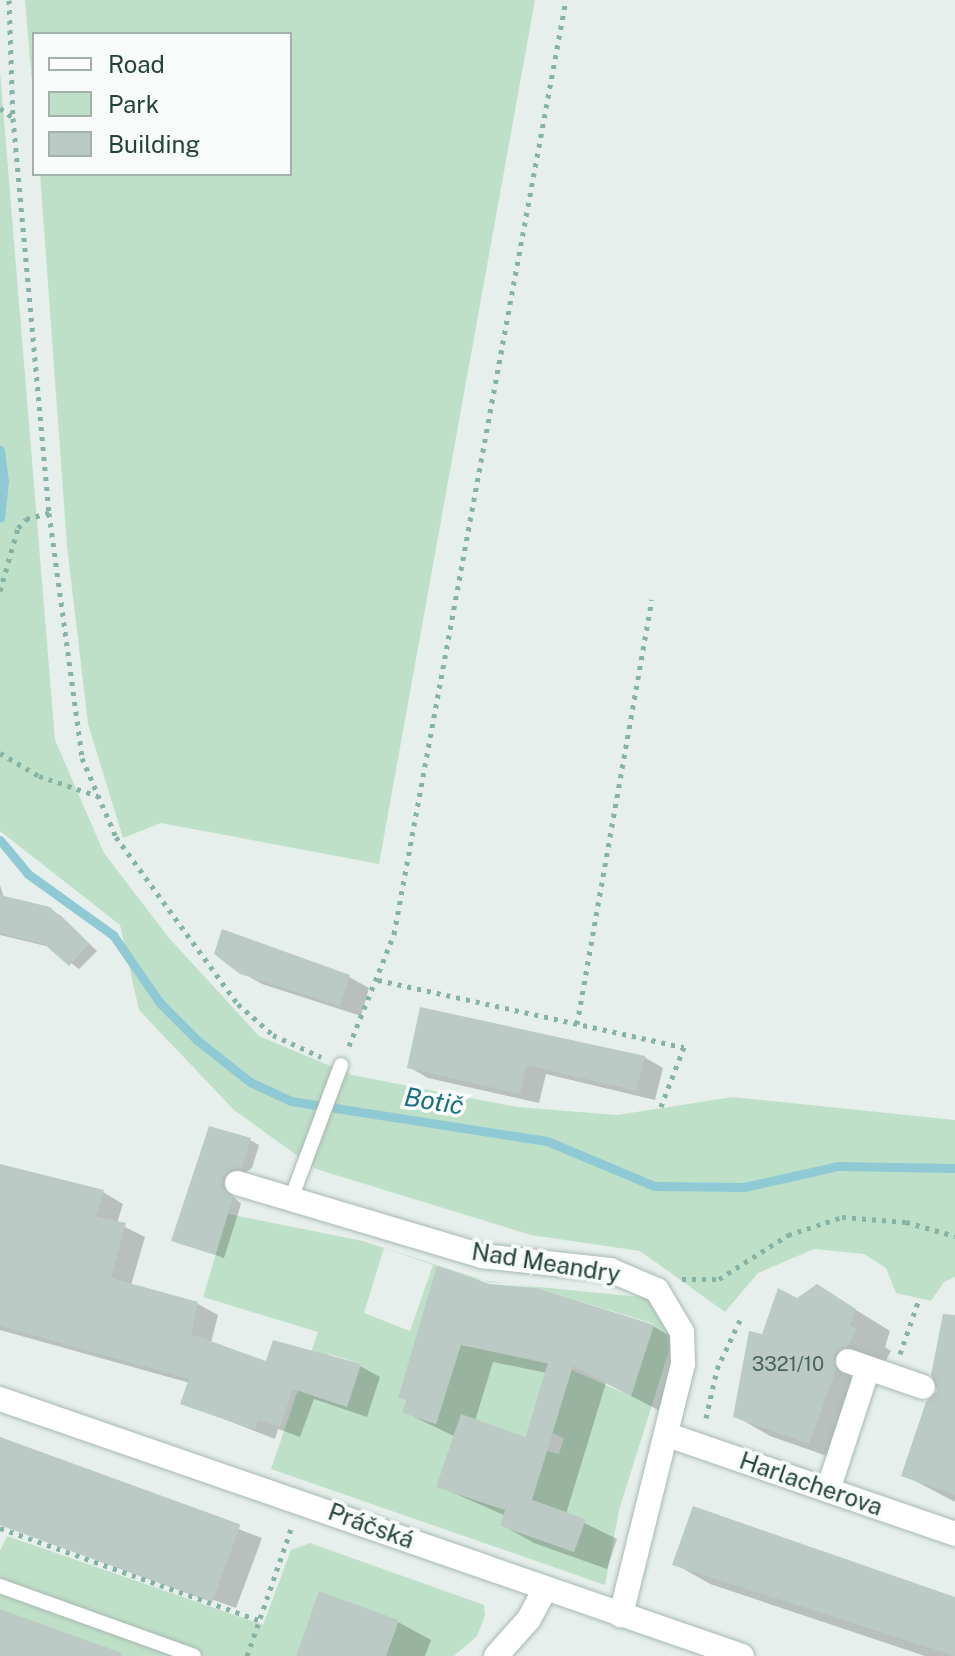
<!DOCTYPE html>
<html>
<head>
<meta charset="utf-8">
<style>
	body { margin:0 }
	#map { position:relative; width:955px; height:1656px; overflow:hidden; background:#e6efeb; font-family:"Public Sans",sans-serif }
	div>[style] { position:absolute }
	.green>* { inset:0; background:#bfe0c8 }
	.shadow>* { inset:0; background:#0003 }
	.stream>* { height:9px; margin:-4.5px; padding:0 4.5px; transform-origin:4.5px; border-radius:4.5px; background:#8ec9d4 }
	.building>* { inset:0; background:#bbcac4; transform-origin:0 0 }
	.path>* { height:5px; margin-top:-2.5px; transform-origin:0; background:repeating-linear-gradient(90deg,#86b3a5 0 4px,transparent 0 10px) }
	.roads { filter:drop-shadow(0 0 2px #a8b8b2) drop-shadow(0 0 2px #a8b8b2) }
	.service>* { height:14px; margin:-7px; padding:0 7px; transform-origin:7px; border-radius:7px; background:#fff }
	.minor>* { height:24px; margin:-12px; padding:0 12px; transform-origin:12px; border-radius:12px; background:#fff }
	.tertiary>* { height:24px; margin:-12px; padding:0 12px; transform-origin:12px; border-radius:12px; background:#fff }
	span { translate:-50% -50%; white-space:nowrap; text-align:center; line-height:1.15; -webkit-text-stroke:7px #f7fbf9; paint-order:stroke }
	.number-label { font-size:20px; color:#4a645c }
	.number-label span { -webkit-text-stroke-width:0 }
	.street-label { font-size:24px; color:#24423a }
	.water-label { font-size:26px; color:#1c6f80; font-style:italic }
	.legend { position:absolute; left:32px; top:32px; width:260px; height:144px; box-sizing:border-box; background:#f7fbf9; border:2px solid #a3b1ad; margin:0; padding:10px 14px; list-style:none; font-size:24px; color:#24423a }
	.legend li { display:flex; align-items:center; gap:16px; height:40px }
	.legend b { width:40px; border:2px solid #a3b1ad }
</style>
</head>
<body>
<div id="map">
	<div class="green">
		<i style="clip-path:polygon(25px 0,535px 0,379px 864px,161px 823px,123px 838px,88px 724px,67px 546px,40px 174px,290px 174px,290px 34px,34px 34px,34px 105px)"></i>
		<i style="clip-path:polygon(0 71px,55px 740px,104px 853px,169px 938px,259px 1036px,352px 1075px,517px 1107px,617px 1115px,733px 1097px,955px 1120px,955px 1277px,944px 1282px,931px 1301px,896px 1293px,886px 1268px,864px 1254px,814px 1249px,758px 1273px,725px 1312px,640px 1251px,531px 1235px,316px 1169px,234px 1110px,139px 1010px,120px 925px,0 831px)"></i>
		<i style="clip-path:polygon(evenodd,228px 1214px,363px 1241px,489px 1282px,641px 1297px,654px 1303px,671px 1321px,669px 1351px,619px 1510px,605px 1585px,271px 1469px,318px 1332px,203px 1297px,228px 1214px,384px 1248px,433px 1265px,410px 1331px,364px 1313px,384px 1248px,228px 1214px,475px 1279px,537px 1288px,654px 1324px,631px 1396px,567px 1368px,448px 1342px,475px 1279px,228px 1214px,329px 1354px,361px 1364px,347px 1407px,315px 1396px,329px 1354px,228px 1214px,449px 1383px,436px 1424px,402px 1413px,406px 1400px,398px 1398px,449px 1383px,228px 1214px,538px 1395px,552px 1433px,564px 1438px,559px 1454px,547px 1451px,538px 1480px,514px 1472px,538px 1395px,228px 1214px,512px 1493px,586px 1519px,574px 1552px,500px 1526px,512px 1493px)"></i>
		<i style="clip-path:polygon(7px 1536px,263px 1625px,291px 1550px,310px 1543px,484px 1605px,485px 1616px,477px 1636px,454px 1656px,386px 1656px,399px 1620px,319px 1592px,296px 1656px,116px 1656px,0 1609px,0 1551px)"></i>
	</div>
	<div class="shadow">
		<i style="clip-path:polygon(0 885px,4px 898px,60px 915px,97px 951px,79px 969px,50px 947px,0 935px)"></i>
		<i style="clip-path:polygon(241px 972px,349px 977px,369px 988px,361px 1016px,262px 984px)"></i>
		<i style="clip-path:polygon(644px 1057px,663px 1068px,655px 1100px,546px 1074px,539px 1103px,428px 1078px,409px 1067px)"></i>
		<i style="clip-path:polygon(250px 1140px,259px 1145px,252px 1168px,231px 1183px,231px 1194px,241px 1204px,224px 1258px,174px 1240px)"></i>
		<i style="clip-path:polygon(0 1166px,103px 1192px,123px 1204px,117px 1223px,145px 1237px,131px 1285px,198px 1304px,218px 1315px,211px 1343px,267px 1363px,360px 1366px,380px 1377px,367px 1417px,314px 1399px,300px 1437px,278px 1429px,275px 1439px,183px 1403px,190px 1383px,0 1330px)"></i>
		<i style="clip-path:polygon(evenodd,489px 1286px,653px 1326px,685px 1345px,664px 1413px,606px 1383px,566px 1514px,617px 1539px,607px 1569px,534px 1543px,502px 1525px,506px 1516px,438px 1486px,456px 1437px,404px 1412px,407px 1401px,400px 1397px,489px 1286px,493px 1362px,547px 1373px,526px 1439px,475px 1421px,493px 1362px)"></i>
		<i style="clip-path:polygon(817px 1286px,890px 1331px,885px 1347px,891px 1351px,883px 1366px,869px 1376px,844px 1462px,770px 1436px,735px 1416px,763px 1337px)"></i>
		<i style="clip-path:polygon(955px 1328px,955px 1502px,904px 1475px,940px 1392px)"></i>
		<i style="clip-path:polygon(0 1439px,262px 1538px,236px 1608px,0 1523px)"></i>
		<i style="clip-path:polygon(675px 1564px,955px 1600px,955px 1656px,925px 1656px,710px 1584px)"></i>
		<i style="clip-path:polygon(398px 1622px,431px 1640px,425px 1656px,298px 1656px)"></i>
	</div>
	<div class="stream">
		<i style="left:0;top:450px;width:31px;rotate:83deg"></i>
		<i style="left:4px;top:481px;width:37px;rotate:96deg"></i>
		<i style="left:0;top:840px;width:44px;rotate:50.5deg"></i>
		<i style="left:28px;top:874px;width:105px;rotate:35.7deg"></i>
		<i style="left:113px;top:935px;width:83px;rotate:55.3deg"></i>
		<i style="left:160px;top:1003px;width:52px;rotate:45deg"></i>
		<i style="left:197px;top:1040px;width:68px;rotate:38.4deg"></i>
		<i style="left:250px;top:1082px;width:45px;rotate:24.9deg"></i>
		<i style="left:291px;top:1101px;width:259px;rotate:8.9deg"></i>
		<i style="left:547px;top:1141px;width:116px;rotate:22.8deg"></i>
		<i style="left:654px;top:1186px;width:90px;rotate:0.6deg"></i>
		<i style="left:744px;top:1187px;width:96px;rotate:-12.6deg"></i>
		<i style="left:838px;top:1166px;width:117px;rotate:1deg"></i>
	</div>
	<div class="building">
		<i style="clip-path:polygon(0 895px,50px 907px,89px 944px,69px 966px,44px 944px,0 933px)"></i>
		<i style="clip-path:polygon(222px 929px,350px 975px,340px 1006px,240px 974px,214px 954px)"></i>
		<i style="clip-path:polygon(420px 1007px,645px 1056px,636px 1091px,527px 1065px,520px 1094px,407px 1068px)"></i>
		<i style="clip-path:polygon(209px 1126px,251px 1138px,242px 1169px,233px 1169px,223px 1178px,223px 1187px,233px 1197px,215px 1255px,171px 1241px)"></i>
		<i style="clip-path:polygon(0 1164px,104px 1190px,96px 1216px,126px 1223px,111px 1278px,198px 1302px,191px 1334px,266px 1361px,273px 1340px,361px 1364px,347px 1407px,293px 1389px,280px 1427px,258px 1420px,255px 1430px,180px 1404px,189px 1379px,0 1326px)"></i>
		<i style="clip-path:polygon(437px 1266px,490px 1284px,537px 1288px,654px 1325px,631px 1396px,573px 1366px,532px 1500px,586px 1519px,574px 1552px,500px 1526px,505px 1510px,436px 1487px,461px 1414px,525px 1437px,548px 1363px,461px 1345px,436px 1424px,402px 1413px,406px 1400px,398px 1398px)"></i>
		<i style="clip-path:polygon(817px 1284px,856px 1309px,850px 1325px,857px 1329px,848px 1346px,834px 1355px,836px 1370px,809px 1444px,733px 1417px,749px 1331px,762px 1334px,778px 1288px,797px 1298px)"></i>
		<i style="clip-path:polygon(943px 1314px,955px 1315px,955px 1495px,901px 1476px,926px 1402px,937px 1391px,931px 1375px)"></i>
		<i style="left:0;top:1437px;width:256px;height:83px;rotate:20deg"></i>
		<i style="clip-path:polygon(693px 1506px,955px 1597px,955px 1656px,672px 1565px)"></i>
		<i style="clip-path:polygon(319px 1591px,399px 1620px,386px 1656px,296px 1656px)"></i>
		<i style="clip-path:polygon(0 1609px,122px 1653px,121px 1656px,0 1656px)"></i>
	</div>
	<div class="path">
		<i style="left:9px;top:0;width:118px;rotate:88.1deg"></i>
		<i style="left:13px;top:118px;width:397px;rotate:84.8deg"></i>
		<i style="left:49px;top:513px;width:247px;rotate:82.3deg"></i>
		<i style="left:82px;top:758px;width:86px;rotate:66.7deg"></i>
		<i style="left:116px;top:837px;width:207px;rotate:53.9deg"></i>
		<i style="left:238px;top:1004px;width:47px;rotate:41.5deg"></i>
		<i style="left:273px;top:1035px;width:53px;rotate:24.6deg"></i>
		<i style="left:0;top:108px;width:15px;rotate:37deg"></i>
		<i style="left:0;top:591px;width:66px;rotate:-74.1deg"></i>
		<i style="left:18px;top:528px;width:12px;rotate:-48deg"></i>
		<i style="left:26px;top:519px;width:24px;rotate:-15deg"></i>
		<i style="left:0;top:753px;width:45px;rotate:30.5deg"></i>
		<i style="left:39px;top:776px;width:62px;rotate:18.7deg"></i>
		<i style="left:378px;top:980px;width:313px;rotate:12.4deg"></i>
		<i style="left:684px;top:1047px;width:66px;rotate:111.2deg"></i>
		<i style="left:577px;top:1024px;width:431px;rotate:-80deg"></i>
		<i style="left:349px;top:1046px;width:121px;rotate:-68.1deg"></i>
		<i style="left:394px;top:934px;width:950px;rotate:-79.57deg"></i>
		<i style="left:682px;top:1279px;width:37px"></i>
		<i style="left:719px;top:1279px;width:82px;rotate:-32.5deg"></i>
		<i style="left:788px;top:1235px;width:57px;rotate:-18.4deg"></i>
		<i style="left:842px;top:1217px;width:64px;rotate:4.5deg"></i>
		<i style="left:906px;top:1222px;width:51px;rotate:15.9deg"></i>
		<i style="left:900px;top:1354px;width:55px;rotate:-70.9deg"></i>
		<i style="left:706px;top:1418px;width:50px;rotate:-77.3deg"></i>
		<i style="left:717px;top:1369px;width:54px;rotate:-64.9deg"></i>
		<i style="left:0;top:1528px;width:275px;rotate:19.6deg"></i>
		<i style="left:247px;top:1656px;width:134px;rotate:-70.9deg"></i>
	</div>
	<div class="roads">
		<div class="service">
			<i style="left:291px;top:1199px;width:143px;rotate:-69.5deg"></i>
			<i style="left:0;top:1586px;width:206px;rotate:19.8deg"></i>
		</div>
		<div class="minor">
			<i style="left:237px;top:1183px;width:256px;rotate:16.6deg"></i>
			<i style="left:482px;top:1256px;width:129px;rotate:6.2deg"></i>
			<i style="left:610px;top:1270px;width:51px;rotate:23.1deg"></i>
			<i style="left:657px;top:1290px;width:49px;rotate:59.2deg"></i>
			<i style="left:682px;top:1332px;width:32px;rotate:88deg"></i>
			<i style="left:683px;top:1364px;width:259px;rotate:103.9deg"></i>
			<i style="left:848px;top:1361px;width:79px;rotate:19.1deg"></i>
			<i style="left:668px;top:1435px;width:304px;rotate:19deg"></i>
			<i style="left:828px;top:1490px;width:128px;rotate:-71.8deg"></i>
			<i style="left:496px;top:1656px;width:50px;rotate:-48.3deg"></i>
			<i style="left:529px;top:1619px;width:34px;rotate:-62deg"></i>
		</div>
		<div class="tertiary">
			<i style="left:0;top:1399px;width:785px;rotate:19.1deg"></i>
		</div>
	</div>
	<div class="number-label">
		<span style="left:788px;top:1364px">3321/10</span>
	</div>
	<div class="street-label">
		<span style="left:546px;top:1263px;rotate:9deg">Nad Meandry</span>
		<span style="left:811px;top:1484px;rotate:19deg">Harlacherova</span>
		<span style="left:371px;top:1526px;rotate:20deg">Práčská</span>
	</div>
	<div class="water-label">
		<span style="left:434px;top:1101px;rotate:9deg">Botič</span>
	</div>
	<ul class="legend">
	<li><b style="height:10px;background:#fff"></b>Road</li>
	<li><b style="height:22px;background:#bfe0c8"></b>Park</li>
	<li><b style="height:22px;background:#bbcac4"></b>Building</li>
	</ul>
</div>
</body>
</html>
